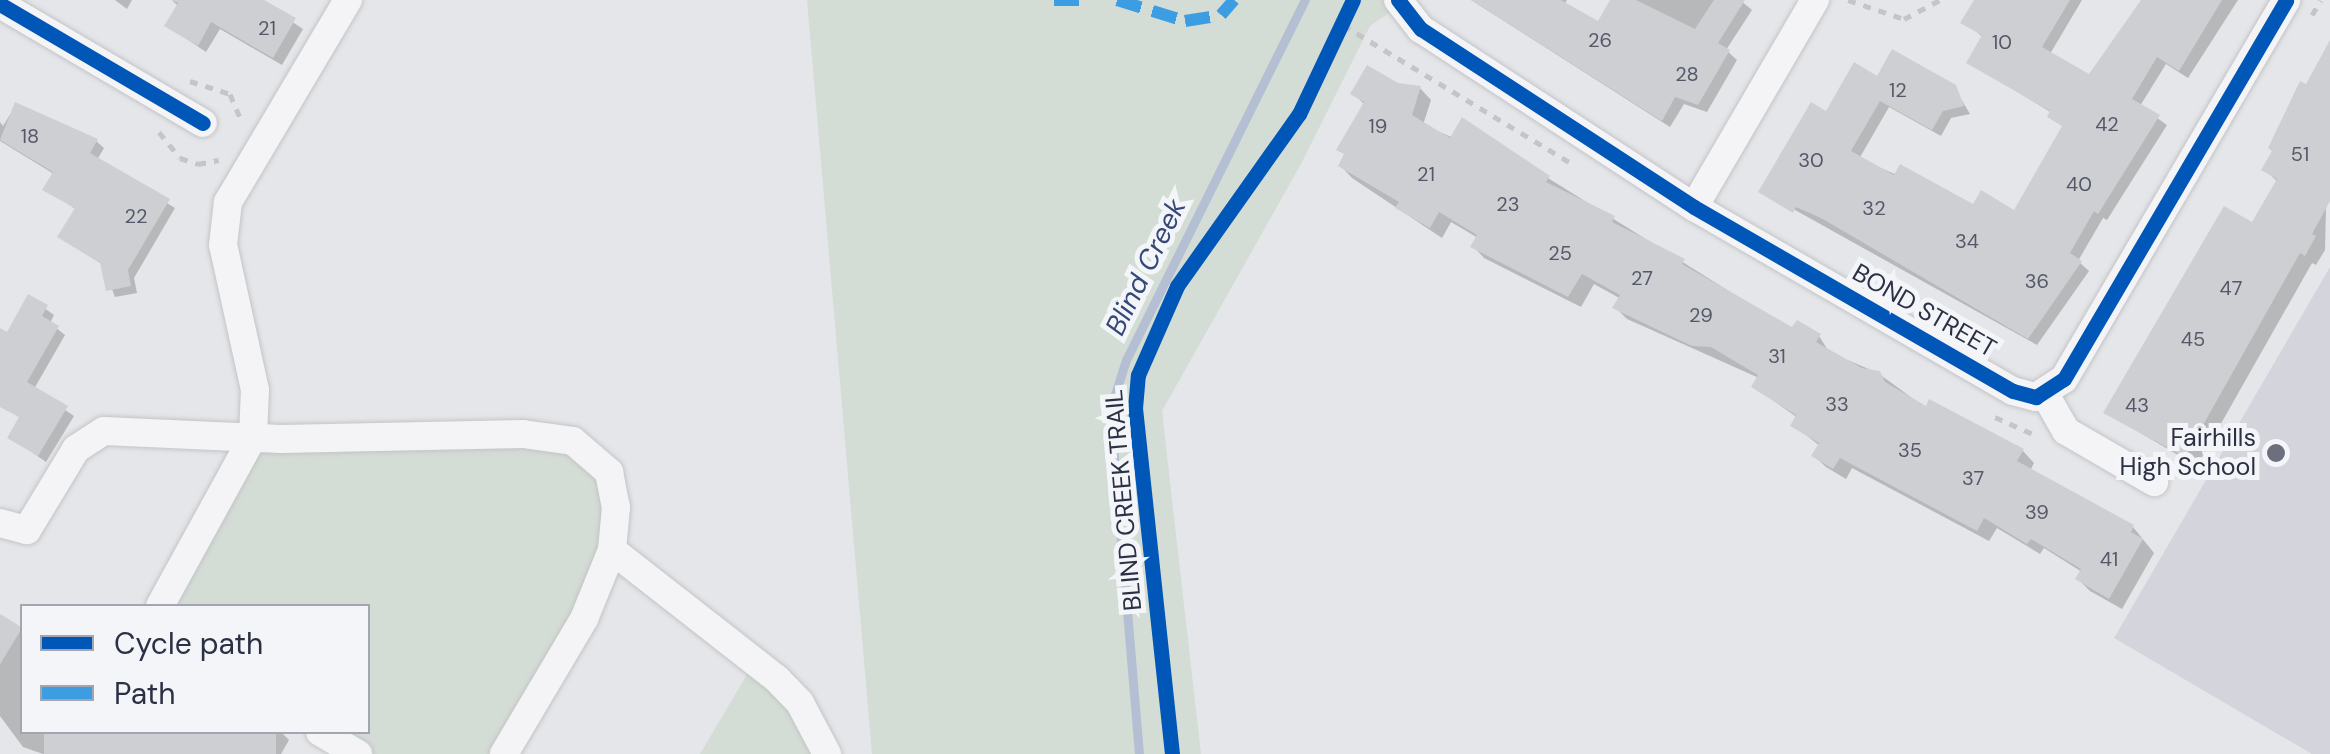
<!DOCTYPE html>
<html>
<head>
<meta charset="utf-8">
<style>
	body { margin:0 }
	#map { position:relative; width:2330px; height:754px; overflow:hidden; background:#e5e6e9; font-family:"DM Sans",sans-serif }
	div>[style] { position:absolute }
	.built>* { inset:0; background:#d4d5dc }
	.green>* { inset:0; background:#d4ddd5 }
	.shadow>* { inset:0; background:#0003 }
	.stream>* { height:9px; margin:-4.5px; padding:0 4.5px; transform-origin:4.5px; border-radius:4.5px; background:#b4bfd4 }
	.building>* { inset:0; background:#cecfd2; transform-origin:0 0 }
	.path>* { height:5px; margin-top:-2.5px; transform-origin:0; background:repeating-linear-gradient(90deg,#c4c4c9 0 8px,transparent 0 16px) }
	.roads { filter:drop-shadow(0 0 2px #c3c4c7) drop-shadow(0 0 2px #c3c4c7) }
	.minor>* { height:28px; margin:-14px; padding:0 14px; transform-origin:14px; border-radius:14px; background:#f4f4f6 }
	.quiet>* { height:12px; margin-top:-6px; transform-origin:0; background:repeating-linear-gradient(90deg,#3d9de3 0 25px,transparent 0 37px) }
	.cycleway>* { height:15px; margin:-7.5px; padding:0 7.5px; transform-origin:7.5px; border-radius:7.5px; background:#0057b8 }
	.dots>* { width:28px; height:28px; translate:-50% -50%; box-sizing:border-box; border:5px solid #f3f5f8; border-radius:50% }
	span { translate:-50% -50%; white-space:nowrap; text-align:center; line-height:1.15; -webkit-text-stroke:10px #f3f5f8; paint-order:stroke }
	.number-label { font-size:20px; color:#545868 }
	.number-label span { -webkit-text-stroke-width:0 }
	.street-label { font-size:25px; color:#2b3044 }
	.poi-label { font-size:25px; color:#2b3044 }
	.right { translate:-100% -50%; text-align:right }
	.water-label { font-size:28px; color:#354978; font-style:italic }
	.legend { position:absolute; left:20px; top:604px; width:350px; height:130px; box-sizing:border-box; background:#f3f5f8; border:2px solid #a3a6b0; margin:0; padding:12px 18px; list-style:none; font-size:30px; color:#2b3044 }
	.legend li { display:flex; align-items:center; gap:20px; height:50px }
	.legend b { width:50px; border:2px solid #a3a6b0 }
</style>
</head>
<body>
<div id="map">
	<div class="built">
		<i style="clip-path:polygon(2330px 267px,2330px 754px,2312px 754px,2114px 638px)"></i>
	</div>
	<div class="green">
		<i style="clip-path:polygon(807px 0,1398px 0,1399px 6px,1370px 26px,1301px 164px,1162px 411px,1201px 754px,872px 754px)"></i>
		<i style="clip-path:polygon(543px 442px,587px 458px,607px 496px,603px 556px,495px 754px,371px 754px,334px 732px,368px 732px,368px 606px,172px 606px,256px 447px)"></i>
		<i style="clip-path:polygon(752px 666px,786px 698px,820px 754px,700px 754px)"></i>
	</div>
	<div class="shadow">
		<i style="clip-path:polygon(115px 0,132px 0,127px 9px)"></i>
		<i style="clip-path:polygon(172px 0,259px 0,303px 29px,282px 65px,220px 29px,206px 52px,167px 26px,179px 7px)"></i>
		<i style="clip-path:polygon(1471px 0,1567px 0,1564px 5px,1598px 25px,1625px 0,1740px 0,1752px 10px,1726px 50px,1737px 60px,1707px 112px,1684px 104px,1670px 127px)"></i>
		<i style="clip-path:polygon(1977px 0,2082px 0,2050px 54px,2090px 77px,2144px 0,2238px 0,2188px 78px,2166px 64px,2140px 106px,2167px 125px,2107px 220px,2103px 218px,2078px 261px,2089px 271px,2037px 345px,1761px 191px,1827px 114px,1878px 79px,1954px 87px,1970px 114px,1951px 118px,1941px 136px,1889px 107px,1859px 159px,1974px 207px,2014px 213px,2064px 128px,2052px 113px,1969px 62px,1984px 38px,1964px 22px)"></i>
		<i style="clip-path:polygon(2330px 42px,2325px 250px,2316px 265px,2312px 263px,2197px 466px,2106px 413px,2253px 226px,2278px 182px,2264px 169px)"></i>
		<i style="clip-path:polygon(1397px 85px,1420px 88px,1431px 100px,1423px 125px,1548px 178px,1793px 331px,1819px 336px,1829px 352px,1878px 373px,1927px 409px,1930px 402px,2023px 451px,2034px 463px,2030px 471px,2133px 527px,2154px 553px,2122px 609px,2090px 591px,2078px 579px,2082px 572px,2044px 548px,2040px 554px,1997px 528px,1989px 541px,1852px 468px,1846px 479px,1826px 467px,1814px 456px,1820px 446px,1793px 425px,1798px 418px,1754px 387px,1759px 378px,1627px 319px,1616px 308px,1621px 299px,1594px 284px,1581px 307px,1484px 258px,1473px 246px,1478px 238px,1451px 222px,1442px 238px,1352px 178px,1341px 166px,1365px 105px,1353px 93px)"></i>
		<i style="clip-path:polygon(16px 105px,96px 141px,104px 148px,97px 160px,175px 208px,134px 278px,137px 293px,115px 297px,103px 265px,60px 237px,77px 210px,46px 189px,54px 174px,0 141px,0 122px,3px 126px)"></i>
		<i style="clip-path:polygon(29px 297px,54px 315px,50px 323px,65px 335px,34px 389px,74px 416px,46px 462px,10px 437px,21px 418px,0 405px,0 331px,8px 335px)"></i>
		<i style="clip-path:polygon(0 617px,22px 630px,22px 732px,281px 732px,289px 740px,281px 754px,43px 754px,23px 747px,0 716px)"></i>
	</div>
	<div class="stream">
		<i style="left:1139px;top:754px;width:345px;rotate:-94.8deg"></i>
		<i style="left:1110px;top:410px;width:52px;rotate:-72.3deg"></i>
		<i style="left:1126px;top:360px;width:402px;rotate:-63.6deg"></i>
	</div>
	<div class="building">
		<i style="clip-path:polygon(172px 0,264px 0,296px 18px,273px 58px,211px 22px,198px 46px,164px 26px,178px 3px)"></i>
		<i style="clip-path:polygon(1471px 0,1561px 0,1598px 21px,1610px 0,1636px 0,1695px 29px,1714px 0,1745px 0,1718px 43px,1730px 50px,1698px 105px,1675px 97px,1662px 121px)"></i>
		<i style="clip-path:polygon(1974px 0,2070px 0,2042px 47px,2089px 74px,2141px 0,2222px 0,2179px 71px,2157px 57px,2132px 99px,2160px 115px,2098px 214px,2094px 211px,2070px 253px,2082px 261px,2028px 339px,1821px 218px,1796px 207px,1793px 213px,1758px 192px,1811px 102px,1826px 111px,1854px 62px,1877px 76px,1892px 49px,1956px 85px,1964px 106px,1943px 111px,1932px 130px,1880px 101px,1851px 151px,1894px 175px,1900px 164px,1973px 204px,1981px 190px,2014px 210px,2062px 126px,2047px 117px,2050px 111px,1966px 63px,1982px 35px,1960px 23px)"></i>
		<i style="clip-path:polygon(2330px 40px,2330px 201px,2312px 234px,2316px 236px,2305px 256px,2300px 253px,2185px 457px,2103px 413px,2224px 206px,2252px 222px,2277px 179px,2261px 170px,2272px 151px,2268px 148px,2300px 81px,2306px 84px)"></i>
		<i style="clip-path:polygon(1367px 65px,1398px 83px,1421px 86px,1412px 115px,1450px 138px,1462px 117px,1550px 176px,1546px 182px,1615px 216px,1612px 222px,1685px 259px,1682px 264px,1792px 327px,1797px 320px,1821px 334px,1816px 342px,1862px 368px,1880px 371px,1885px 382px,1926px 406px,1929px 399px,2024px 449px,2017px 461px,2134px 525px,2131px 532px,2143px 539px,2109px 599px,2075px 579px,2081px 569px,2031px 539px,2027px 544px,1984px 518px,1977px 531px,1840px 458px,1833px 469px,1811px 456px,1819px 443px,1790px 426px,1796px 415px,1751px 387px,1758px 375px,1711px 347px,1692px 346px,1612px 308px,1620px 295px,1582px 274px,1568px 297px,1470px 247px,1477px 235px,1439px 212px,1430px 228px,1395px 208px,1399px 202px,1338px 166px,1344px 154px,1336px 150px,1364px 102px,1350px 94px)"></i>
		<i style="clip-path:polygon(15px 102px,98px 139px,90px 153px,170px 199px,128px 270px,131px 286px,106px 291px,100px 263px,57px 237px,75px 208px,42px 190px,53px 172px,0 140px)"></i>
		<i style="clip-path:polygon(28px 294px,48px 305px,42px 316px,59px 326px,27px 382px,68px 406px,38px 456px,7px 438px,19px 417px,0 407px,0 328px,7px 332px)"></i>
		<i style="left:0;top:614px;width:26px;height:121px;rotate:31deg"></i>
		<i style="left:44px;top:732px;width:232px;height:22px"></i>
	</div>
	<div class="path">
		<i style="left:1848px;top:0;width:59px;rotate:18.7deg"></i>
		<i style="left:1904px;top:19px;width:40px;rotate:-28deg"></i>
		<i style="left:2312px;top:15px;width:17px;rotate:-59deg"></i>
		<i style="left:1343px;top:25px;width:270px;rotate:31.2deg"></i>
		<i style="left:190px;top:81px;width:42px;rotate:18deg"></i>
		<i style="left:230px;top:94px;width:30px;rotate:67deg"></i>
		<i style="left:159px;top:132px;width:33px;rotate:51deg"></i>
		<i style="left:180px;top:158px;width:19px;rotate:18deg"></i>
		<i style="left:198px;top:164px;width:21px;rotate:-11deg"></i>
		<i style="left:1995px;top:417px;width:44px;rotate:24.2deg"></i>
	</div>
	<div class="roads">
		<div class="minor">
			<i style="left:1398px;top:0;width:37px;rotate:52deg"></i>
			<i style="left:1421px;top:29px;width:326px;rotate:33.1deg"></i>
			<i style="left:1694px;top:207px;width:368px;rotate:30deg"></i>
			<i style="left:2013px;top:391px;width:24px;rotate:15deg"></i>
			<i style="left:2036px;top:397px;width:33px;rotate:-33deg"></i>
			<i style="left:2064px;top:379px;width:439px;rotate:-59.6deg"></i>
			<i style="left:0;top:4px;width:235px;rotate:30.4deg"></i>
			<i style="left:1694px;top:207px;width:240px;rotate:-59.7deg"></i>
			<i style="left:2046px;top:396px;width:40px;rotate:60.3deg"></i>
			<i style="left:2066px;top:431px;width:102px;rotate:30.1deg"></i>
			<i style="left:0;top:523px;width:28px;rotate:15deg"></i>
			<i style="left:27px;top:530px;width:95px;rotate:-58.8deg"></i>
			<i style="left:76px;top:449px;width:33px;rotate:-33deg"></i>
			<i style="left:104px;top:431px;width:177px;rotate:2.6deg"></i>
			<i style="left:281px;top:439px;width:242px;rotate:-1.2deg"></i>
			<i style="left:523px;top:434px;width:50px;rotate:8deg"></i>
			<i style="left:573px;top:441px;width:48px;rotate:40.7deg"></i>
			<i style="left:609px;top:472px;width:36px;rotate:79deg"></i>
			<i style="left:616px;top:507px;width:43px;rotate:95.3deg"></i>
			<i style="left:612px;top:550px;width:74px;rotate:112.1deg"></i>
			<i style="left:584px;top:619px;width:157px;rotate:120.7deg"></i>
			<i style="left:612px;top:550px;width:209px;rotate:38deg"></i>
			<i style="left:777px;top:679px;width:33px;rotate:46deg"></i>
			<i style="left:800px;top:703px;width:58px;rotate:62.1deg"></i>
			<i style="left:160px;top:606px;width:193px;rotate:-61.2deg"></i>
			<i style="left:253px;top:437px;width:47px;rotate:-87.6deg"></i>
			<i style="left:255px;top:390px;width:148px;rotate:-102.4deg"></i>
			<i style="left:223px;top:245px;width:43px;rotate:-83.4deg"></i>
			<i style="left:228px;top:202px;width:235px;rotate:-59.3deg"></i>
			<i style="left:320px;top:732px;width:44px;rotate:30.1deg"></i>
		</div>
	</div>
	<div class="quiet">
		<i style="left:1054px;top:0;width:37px"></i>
		<i style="left:1117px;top:0;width:71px;rotate:17.2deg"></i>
		<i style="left:1185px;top:21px;width:36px;rotate:-9deg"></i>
		<i style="left:1221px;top:15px;width:20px;rotate:-49deg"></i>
	</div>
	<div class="cycleway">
		<i style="left:1398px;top:0;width:37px;rotate:52deg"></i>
		<i style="left:1421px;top:29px;width:326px;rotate:33.1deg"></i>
		<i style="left:1694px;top:207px;width:368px;rotate:30deg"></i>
		<i style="left:2013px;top:391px;width:24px;rotate:15deg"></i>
		<i style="left:2036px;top:397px;width:33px;rotate:-33deg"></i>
		<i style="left:2064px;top:379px;width:439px;rotate:-59.6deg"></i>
		<i style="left:0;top:4px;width:235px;rotate:30.4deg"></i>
		<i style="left:1172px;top:754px;width:348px;rotate:-96.1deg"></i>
		<i style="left:1135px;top:408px;width:33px;rotate:-85deg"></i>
		<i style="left:1138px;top:375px;width:97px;rotate:-66.3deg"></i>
		<i style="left:1177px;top:286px;width:211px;rotate:-54.7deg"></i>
		<i style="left:1299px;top:114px;width:126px;rotate:-64.7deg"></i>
	</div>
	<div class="dots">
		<i style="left:2276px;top:453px;background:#6c707e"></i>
	</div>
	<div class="number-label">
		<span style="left:267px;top:28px">21</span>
		<span style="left:1600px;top:40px">26</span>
		<span style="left:2002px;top:42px">10</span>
		<span style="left:1687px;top:74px">28</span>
		<span style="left:1898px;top:90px">12</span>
		<span style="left:2107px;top:124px">42</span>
		<span style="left:1378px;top:126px">19</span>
		<span style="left:30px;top:136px">18</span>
		<span style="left:2300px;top:154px">51</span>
		<span style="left:1811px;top:160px">30</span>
		<span style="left:1426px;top:174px">21</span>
		<span style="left:2079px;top:184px">40</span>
		<span style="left:1508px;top:204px">23</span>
		<span style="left:1874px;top:208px">32</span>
		<span style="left:136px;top:216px">22</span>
		<span style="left:1967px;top:241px">34</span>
		<span style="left:1560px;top:253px">25</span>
		<span style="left:1642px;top:278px">27</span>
		<span style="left:2037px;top:281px">36</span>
		<span style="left:2231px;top:288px">47</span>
		<span style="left:1701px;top:315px">29</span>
		<span style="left:2193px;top:339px">45</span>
		<span style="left:1777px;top:356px">31</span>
		<span style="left:1837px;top:404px">33</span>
		<span style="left:2137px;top:405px">43</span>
		<span style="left:1910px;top:450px">35</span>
		<span style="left:1973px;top:478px">37</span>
		<span style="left:2037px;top:512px">39</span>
		<span style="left:2109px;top:559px">41</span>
	</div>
	<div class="street-label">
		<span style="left:1924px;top:311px;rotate:30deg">BOND STREET</span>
		<span style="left:1124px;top:500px;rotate:-95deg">BLIND CREEK TRAIL</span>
	</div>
	<div class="poi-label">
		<span class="right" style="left:2256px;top:453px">Fairhills<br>High School</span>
	</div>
	<div class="water-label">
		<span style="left:1146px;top:267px;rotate:-64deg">Blind Creek</span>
	</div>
	<ul class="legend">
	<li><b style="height:12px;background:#0057b8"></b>Cycle path</li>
	<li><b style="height:12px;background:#3d9de3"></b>Path</li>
	</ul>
</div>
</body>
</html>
